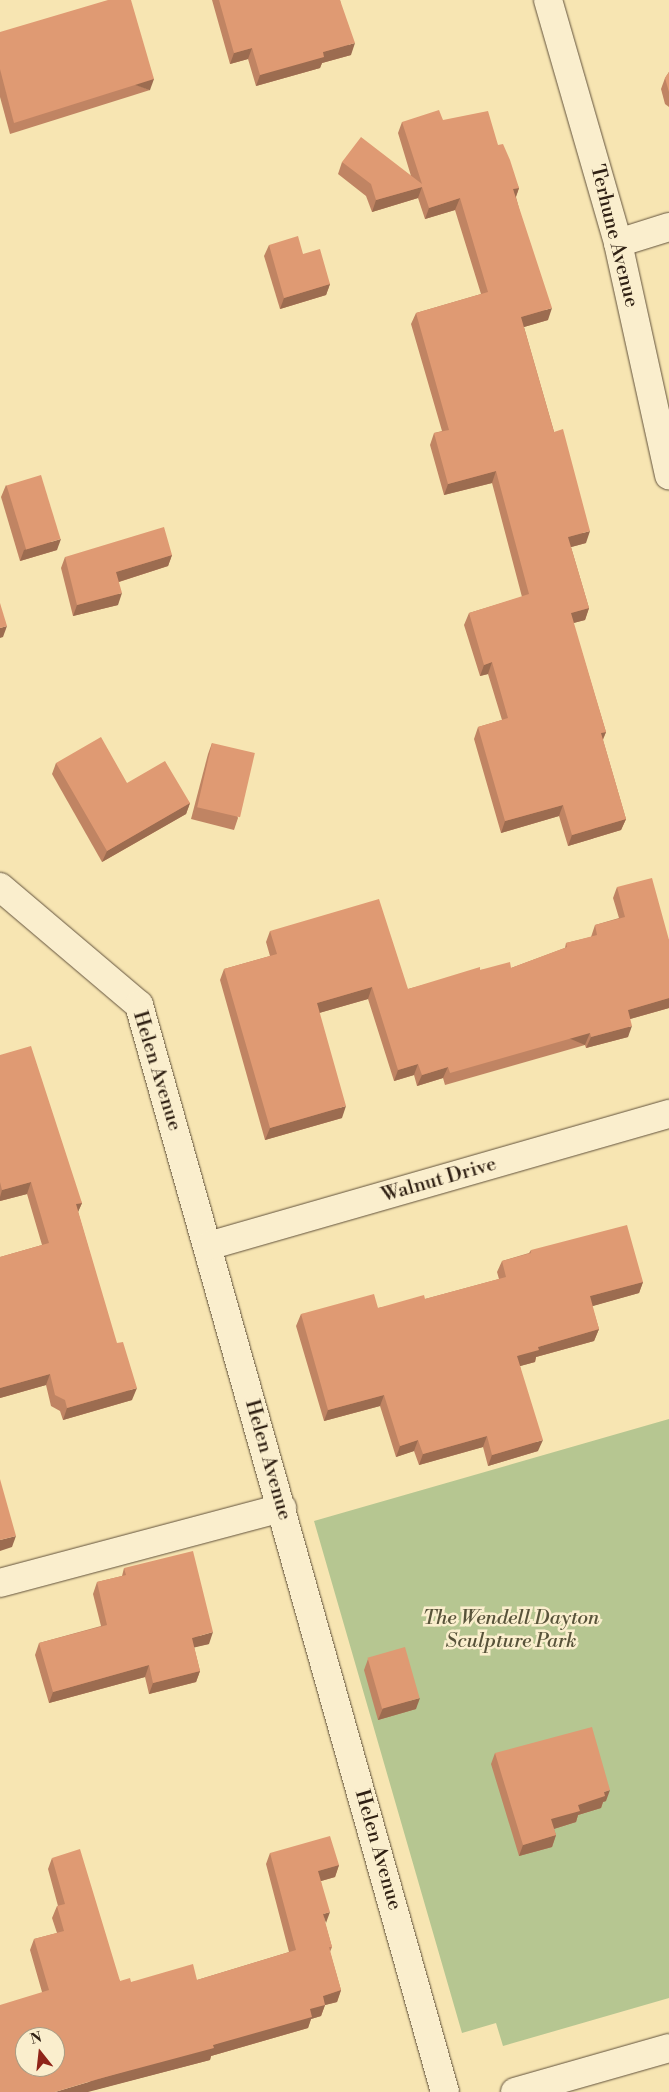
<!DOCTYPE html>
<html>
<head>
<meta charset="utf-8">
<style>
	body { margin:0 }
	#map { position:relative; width:669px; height:2092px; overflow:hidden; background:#f7e5b2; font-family:"Libre Bodoni",serif }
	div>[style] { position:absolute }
	.green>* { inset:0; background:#b6c691 }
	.roads { filter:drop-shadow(0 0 1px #62523c) drop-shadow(0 0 1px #62523c) }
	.minor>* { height:28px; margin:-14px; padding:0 14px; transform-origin:14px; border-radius:14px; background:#faeecd }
	.wall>* { inset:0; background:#c08463 }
	.shaded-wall>* { inset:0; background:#9c6c50; transform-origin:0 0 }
	.building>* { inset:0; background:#df9a73; transform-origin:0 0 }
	span { translate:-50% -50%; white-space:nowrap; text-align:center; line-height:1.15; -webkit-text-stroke:5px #faeecd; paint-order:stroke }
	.street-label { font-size:20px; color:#302114 }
	.park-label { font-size:20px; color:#58533a; font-style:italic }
	.north { position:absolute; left:15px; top:2027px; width:50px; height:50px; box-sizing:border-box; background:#faeecd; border:1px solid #a99c83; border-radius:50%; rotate:344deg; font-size:14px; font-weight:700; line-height:20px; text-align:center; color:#302114 }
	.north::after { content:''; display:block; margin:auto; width:18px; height:22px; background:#8f2418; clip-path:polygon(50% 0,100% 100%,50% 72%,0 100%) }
</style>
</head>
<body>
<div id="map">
	<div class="green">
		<i style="clip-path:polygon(669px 1419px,669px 1998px,503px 2046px,496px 2023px,462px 2033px,314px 1521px)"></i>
	</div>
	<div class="roads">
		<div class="minor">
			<i style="left:548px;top:0;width:253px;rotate:73.9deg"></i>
			<i style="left:618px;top:243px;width:238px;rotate:77.6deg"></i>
			<i style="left:618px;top:243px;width:53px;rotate:-17.4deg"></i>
			<i style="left:0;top:887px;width:182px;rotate:40.3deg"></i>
			<i style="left:139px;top:1005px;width:1129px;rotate:74.28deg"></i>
			<i style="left:208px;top:1246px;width:480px;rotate:-16deg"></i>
			<i style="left:0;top:1583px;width:292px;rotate:-14.9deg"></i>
			<i style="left:515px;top:2092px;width:160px;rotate:-15.9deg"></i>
		</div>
	</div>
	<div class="wall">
		<i style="clip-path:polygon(212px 0,340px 0,351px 55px,322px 63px,320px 68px,256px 86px,248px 59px,230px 64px)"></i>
		<i style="clip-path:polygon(0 32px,150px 90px,10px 134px,0 97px)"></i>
		<i style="clip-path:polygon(669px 72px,669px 107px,665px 104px,661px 89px,665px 78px)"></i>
		<i style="clip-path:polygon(443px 120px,498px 145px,519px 188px,516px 197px,548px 320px,524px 327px,586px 543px,571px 547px,589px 608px,585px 620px,573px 623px,606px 732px,603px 740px,626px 819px,621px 830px,568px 846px,559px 816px,501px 833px,474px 739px,478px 727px,502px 720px,488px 674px,480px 676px,464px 625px,469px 613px,522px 597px,492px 483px,444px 495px,430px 445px,434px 433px,442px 431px,411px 324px,416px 313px,481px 294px,455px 210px,425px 219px,418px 198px,372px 212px,366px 196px,338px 174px,342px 162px,411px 176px,398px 133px,402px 122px)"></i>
		<i style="clip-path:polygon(269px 245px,303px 254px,330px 284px,326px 295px,280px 309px,264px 256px)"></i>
		<i style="clip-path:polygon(6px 485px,57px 550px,20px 561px,1px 497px)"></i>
		<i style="clip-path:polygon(172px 555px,168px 566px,119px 582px,118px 605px,73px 616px,61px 568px,65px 557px)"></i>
		<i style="clip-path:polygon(212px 743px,238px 818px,234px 830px,191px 819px,208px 754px)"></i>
		<i style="clip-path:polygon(56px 763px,127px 783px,190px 803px,186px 814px,102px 862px,52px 774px)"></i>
		<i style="clip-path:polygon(617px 887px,669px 940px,669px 1008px,630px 1019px,628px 1037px,586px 1048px,585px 1045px,445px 1085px,443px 1078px,417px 1086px,414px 1075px,394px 1081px,368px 999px,319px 1013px,342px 1118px,265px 1140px,220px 980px,224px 969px,270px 956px,266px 942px,270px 931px,408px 989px,480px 970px,511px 968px,565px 948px,566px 943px,591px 937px,595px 925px,619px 918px,613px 898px)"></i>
		<i style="clip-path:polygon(0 1055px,82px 1203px,78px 1212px,132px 1400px,63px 1420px,60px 1411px,51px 1406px,46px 1385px,0 1398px,0 1257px,42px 1245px,27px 1194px,0 1201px)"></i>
		<i style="clip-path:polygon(531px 1250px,643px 1282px,639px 1293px,592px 1306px,599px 1329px,594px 1341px,536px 1357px,535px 1362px,520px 1366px,538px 1451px,488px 1466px,483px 1447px,419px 1465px,414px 1451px,396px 1457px,380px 1406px,324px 1421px,296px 1326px,301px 1314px,378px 1308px,425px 1299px,499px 1279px,497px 1272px,502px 1261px,529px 1253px)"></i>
		<i style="clip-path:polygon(124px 1568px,209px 1644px,194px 1647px,200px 1671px,196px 1682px,149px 1694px,145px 1677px,49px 1703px,35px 1655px,39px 1643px,101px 1626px,93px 1594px,97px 1582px,122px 1576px)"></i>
		<i style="clip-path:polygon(368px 1659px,416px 1709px,378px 1720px,364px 1670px)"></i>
		<i style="clip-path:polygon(495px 1753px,606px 1801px,603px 1802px,601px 1808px,578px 1815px,576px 1822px,554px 1829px,556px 1835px,552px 1847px,519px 1856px,491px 1764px)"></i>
		<i style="clip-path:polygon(270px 1853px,339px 1865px,335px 1877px,321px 1881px,325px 1923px,332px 1947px,330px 1952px,341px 1990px,337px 2002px,325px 2005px,321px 2016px,311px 2019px,308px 2028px,211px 2056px,210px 2060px,94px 2090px,42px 1992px,30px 1950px,34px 1939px,57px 1933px,52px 1918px,57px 1906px,58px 1906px,48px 1869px,52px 1858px,120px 1981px,131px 1982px,197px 1980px,289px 1952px,266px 1864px)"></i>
	</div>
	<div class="shaded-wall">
		<i style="clip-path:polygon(355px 43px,351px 55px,322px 63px,320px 68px,256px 86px,260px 75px,323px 52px)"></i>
		<i style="clip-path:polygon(252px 48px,248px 59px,230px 64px,234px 53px)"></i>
		<i style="left:154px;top:79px;width:12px;height:147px;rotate:110deg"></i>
		<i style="clip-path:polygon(422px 187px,418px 198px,372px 212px,376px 200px)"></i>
		<i style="clip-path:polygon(519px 188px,515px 199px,513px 189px)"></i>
		<i style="clip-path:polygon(460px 198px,455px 210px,425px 219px,429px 208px)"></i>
		<i style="clip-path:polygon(330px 284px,326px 295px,280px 309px,284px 298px)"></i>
		<i style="clip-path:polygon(552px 308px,548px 320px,517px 329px,521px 317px)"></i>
		<i style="clip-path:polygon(496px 471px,492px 483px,444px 495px,448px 484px)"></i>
		<i style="clip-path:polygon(590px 531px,586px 543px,564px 549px,568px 537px)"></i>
		<i style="clip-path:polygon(61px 539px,57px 550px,20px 561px,24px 550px)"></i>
		<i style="clip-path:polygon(172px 555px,168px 566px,112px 584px,116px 572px)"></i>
		<i style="clip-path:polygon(122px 593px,118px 605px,73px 616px,77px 605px)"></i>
		<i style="clip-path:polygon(589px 608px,585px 620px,566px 625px,571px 613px)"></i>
		<i style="clip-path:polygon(7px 626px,3px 637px,0 638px,0 628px)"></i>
		<i style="clip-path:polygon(492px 662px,488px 674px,480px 676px,484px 665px)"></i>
		<i style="clip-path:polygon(606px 732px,601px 743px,601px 733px)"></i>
		<i style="clip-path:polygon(190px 803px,186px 814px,102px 862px,107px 851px)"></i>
		<i style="clip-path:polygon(563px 805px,559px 816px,501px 833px,505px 821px)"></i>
		<i style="clip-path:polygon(626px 819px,621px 830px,568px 846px,572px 835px)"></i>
		<i style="clip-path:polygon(372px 987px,368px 999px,312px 1015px,317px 1003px)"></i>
		<i style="clip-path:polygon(669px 998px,669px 1008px,623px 1021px,628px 1010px)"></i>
		<i style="clip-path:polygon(632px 1026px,628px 1037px,586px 1048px,591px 1037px)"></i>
		<i style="left:590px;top:1033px;width:13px;height:146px;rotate:113deg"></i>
		<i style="clip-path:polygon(418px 1064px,414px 1075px,394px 1081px,398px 1070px)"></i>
		<i style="clip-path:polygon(448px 1067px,443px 1078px,417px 1086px,422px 1075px)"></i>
		<i style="clip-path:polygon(346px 1106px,342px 1118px,265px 1140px,270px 1128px)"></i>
		<i style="clip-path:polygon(31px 1182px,27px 1194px,0 1201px,0 1197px,2px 1190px)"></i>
		<i style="clip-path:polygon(82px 1203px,77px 1214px,76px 1204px)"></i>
		<i style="clip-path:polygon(643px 1282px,639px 1293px,586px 1308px,590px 1296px)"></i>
		<i style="clip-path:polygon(599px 1329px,594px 1341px,536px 1357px,535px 1362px,513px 1368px,517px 1356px,538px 1347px)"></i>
		<i style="clip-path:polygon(50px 1374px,46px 1385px,0 1398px,0 1388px)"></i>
		<i style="clip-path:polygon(137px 1388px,132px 1400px,63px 1420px,67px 1408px)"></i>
		<i style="clip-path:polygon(384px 1395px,380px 1406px,324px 1421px,328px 1410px)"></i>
		<i style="clip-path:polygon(487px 1436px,483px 1447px,419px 1465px,423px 1454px)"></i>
		<i style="clip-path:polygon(418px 1440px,414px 1451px,396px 1457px,400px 1446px)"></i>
		<i style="clip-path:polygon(543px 1440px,538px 1451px,488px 1466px,492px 1455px)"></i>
		<i style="clip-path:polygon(16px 1536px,12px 1547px,0 1551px,0 1540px)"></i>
		<i style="clip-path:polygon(213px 1632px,209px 1644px,188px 1649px,192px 1638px)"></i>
		<i style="clip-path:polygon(149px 1665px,145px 1677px,49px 1703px,53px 1692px)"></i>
		<i style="clip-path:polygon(200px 1671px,196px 1682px,149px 1694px,153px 1683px)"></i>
		<i style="clip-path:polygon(420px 1698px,416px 1709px,378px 1720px,383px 1708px)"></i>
		<i style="clip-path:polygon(610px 1790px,606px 1801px,603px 1802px,601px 1808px,578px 1815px,576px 1822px,547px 1831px,551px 1819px,604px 1792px)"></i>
		<i style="clip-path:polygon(556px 1835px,552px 1847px,519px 1856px,523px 1845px)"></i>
		<i style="clip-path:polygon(339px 1865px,335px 1877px,314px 1883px,318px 1871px)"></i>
		<i style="clip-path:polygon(330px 1912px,326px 1923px,323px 1914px)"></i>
		<i style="clip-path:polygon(341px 1990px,337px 2002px,325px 2005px,321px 2016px,311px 2019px,308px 2028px,211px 2056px,210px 2060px,88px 2092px,55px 2092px,213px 2045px,310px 2009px,323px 1996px)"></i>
	</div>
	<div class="building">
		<i style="clip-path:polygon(108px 0,131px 0,154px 79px,14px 123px,0 69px,0 32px)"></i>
		<i style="clip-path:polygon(219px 0,340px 0,355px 43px,323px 52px,324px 57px,260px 75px,252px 48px,234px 53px)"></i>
		<i style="clip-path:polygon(669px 72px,669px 92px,665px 78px)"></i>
		<i style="clip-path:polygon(439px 110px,443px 120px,488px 111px,498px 145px,503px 144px,510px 160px,519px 188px,513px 189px,552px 308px,521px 317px,554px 432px,563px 429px,590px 531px,568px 537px,589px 608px,571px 613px,606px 732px,601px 733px,626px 819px,572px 835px,563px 805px,505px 821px,478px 727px,508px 718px,492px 662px,484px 665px,469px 613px,529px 594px,496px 471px,448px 484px,434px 433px,449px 430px,416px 313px,488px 292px,460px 198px,429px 208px,422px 187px,376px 200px,371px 184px,342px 162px,361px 137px,422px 184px,402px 122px)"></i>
		<i style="clip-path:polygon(298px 236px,303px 254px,320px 249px,330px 284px,284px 298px,269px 245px)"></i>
		<i style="left:41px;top:475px;width:67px;height:36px;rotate:73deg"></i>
		<i style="clip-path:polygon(164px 527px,172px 555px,116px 572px,122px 593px,77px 605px,65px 557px)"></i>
		<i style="clip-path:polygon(0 603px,7px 626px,0 628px)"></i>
		<i style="clip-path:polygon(101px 737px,127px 783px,165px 761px,190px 803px,107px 851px,56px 763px)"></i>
		<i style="left:212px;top:743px;width:44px;height:66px;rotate:13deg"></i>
		<i style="clip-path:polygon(652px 878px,669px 940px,669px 998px,628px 1010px,632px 1026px,591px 1037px,590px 1033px,450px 1073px,448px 1067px,422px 1075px,418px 1064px,398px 1070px,372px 987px,317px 1003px,346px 1106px,270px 1128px,224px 969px,277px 954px,270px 931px,379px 899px,408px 989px,480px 967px,480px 970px,510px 962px,511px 968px,567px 947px,566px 943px,597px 935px,595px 925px,625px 917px,617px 887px)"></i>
		<i style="clip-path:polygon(31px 1046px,82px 1203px,76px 1204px,117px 1343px,123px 1342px,137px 1388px,67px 1408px,65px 1400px,55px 1395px,50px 1374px,0 1388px,0 1257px,49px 1243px,31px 1182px,2px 1190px,0 1182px,0 1055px)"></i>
		<i style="clip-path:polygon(627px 1225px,643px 1282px,590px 1296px,599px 1329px,538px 1347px,539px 1350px,517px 1356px,543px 1440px,492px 1455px,487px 1436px,423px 1454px,418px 1440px,400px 1446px,384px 1395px,328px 1410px,301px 1314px,374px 1294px,378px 1308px,424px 1295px,425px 1299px,506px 1277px,502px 1261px,531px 1253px,531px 1250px)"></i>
		<i style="clip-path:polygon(0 1479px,16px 1536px,0 1540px)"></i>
		<i style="clip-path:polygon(193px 1551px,213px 1632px,192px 1638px,200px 1671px,153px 1683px,149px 1665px,53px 1692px,39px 1643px,107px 1625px,97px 1582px,126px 1575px,124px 1568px)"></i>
		<i style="left:405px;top:1647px;width:53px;height:39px;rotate:74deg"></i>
		<i style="clip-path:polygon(592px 1727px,610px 1790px,604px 1792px,605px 1796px,578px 1805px,580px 1811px,551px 1819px,556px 1835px,523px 1845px,495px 1753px)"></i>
		<i style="clip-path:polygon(evenodd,330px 1836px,339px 1865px,318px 1871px,330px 1912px,323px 1914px,332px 1947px,329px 1947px,341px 1990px,323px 1996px,325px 2005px,310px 2009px,312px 2017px,213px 2045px,214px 2048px,98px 2079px,55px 2092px,0 2092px,0 2005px,49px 1990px,34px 1939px,64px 1931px,57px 1906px,65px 1904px,52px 1858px,80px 1849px,120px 1981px,130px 1978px,131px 1982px,193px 1964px,197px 1980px,296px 1950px,270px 1853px,330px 1836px,25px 2037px,55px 2037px,55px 2067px,25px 2067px,25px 2037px)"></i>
	</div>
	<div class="street-label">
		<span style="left:614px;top:236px;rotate:76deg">Terhune Avenue</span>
		<span style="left:157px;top:1071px;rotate:73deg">Helen Avenue</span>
		<span style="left:439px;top:1180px;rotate:-16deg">Walnut Drive</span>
		<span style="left:268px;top:1460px;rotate:74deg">Helen Avenue</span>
		<span style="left:378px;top:1850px;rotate:74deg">Helen Avenue</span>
	</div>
	<div class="park-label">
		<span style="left:511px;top:1630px">The Wendell Dayton<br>Sculpture Park</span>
	</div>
	<div class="north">N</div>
</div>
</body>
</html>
